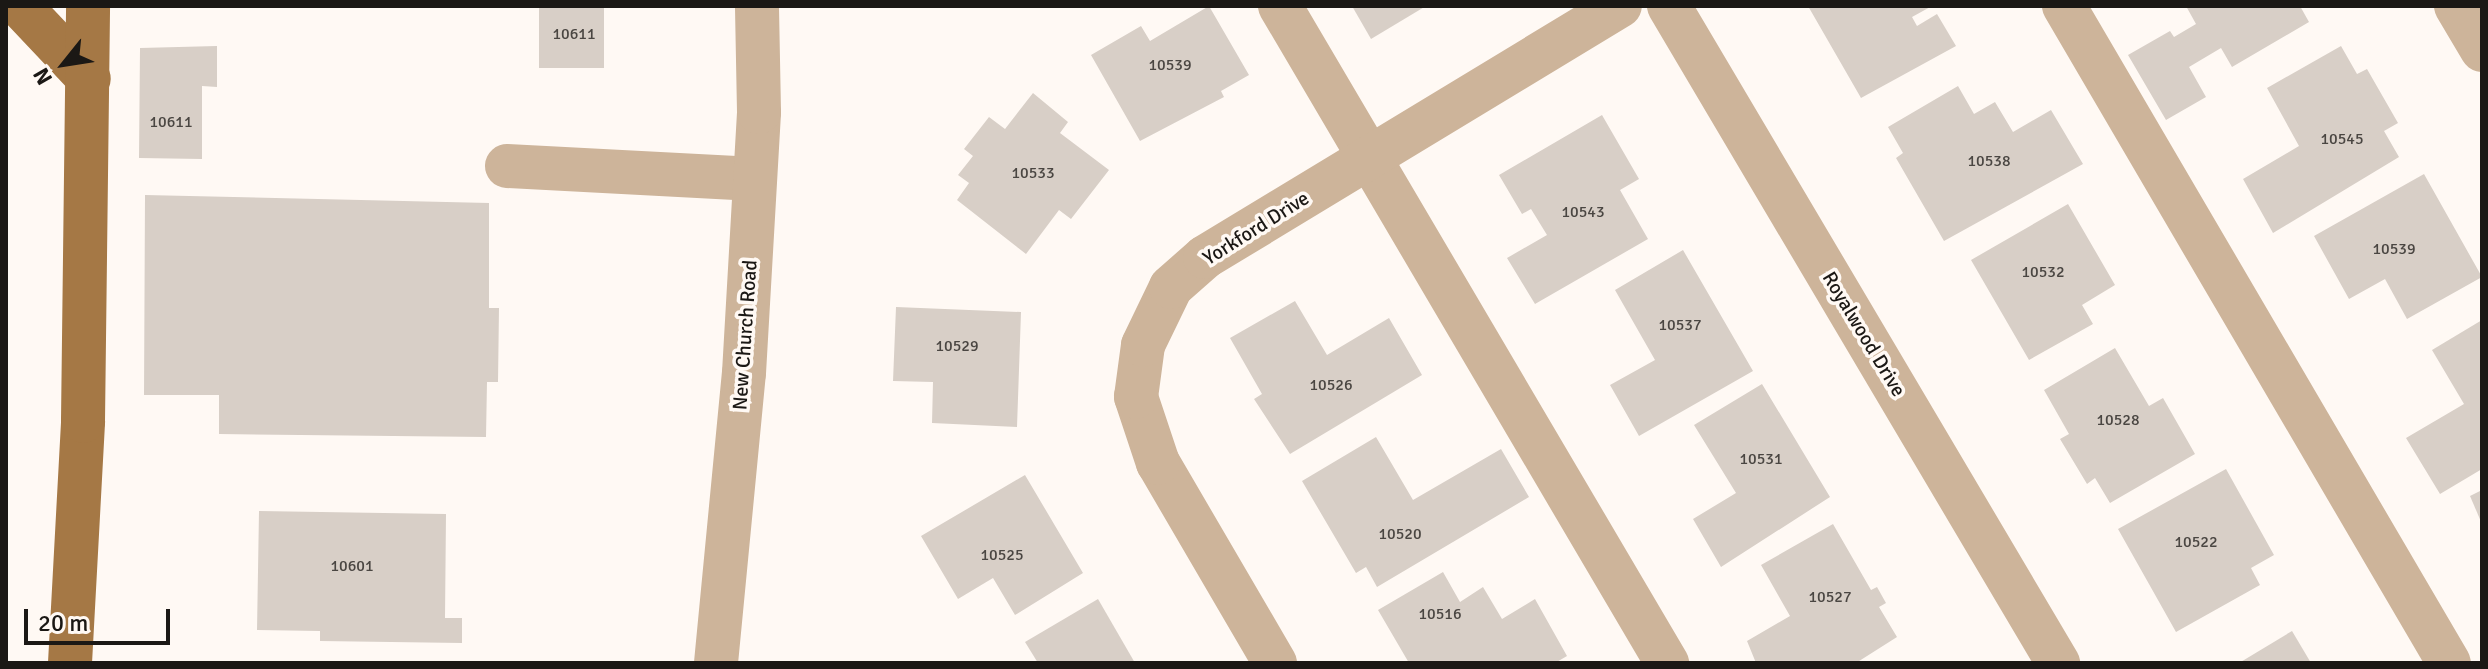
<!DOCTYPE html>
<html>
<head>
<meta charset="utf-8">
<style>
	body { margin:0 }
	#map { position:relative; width:2488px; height:669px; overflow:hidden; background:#fff9f4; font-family:Signika,sans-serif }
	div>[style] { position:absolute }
	.building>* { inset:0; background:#d8cfc7; transform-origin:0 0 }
	.minor>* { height:44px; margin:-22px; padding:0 22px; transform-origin:22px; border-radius:22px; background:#cdb49a }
	.major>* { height:44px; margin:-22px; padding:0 22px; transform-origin:22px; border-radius:22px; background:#a57845 }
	span { translate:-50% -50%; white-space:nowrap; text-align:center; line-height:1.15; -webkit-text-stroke:7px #fff9f4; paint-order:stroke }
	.number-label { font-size:16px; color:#4a4642 }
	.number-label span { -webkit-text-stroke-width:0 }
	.street-label { font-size:20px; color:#1b1815 }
	.frame { position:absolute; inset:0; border:8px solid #1b1815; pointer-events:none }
	.north { position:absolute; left:24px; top:24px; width:80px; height:80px; -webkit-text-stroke:6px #fff9f4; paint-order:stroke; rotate:240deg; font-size:22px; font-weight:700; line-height:32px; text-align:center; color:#1b1815 }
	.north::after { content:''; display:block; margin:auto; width:28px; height:36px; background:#1b1815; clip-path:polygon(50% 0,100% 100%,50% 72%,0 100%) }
	.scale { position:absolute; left:24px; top:609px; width:146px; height:36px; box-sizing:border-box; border:4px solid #1b1815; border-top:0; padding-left:10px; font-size:24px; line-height:28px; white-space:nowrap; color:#1b1815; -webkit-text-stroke:6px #fff9f4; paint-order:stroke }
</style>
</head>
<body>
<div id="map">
	<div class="building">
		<i style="left:539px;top:6px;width:65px;height:62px"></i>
		<i style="clip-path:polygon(1209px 6px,1249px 75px,1221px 91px,1224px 97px,1140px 141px,1091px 55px,1141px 26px,1150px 41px)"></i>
		<i style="clip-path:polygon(1352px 6px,1426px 6px,1371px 39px)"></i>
		<i style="clip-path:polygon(1808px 6px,1932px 6px,1912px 17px,1917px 26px,1937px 14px,1956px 46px,1861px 98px)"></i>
		<i style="clip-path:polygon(2186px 6px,2300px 6px,2309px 22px,2232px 67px,2221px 48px,2189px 67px,2206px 97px,2166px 120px,2128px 55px,2170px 31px,2174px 37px,2196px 24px)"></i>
		<i style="clip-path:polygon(217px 46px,217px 87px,202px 86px,202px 159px,139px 158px,140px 48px)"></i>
		<i style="clip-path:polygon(2341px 46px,2357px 74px,2367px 69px,2398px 123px,2384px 131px,2399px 157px,2273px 233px,2243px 179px,2299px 146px,2267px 88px)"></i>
		<i style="clip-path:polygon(1958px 86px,1974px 114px,1995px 102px,2013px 132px,2051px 110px,2083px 164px,1944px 241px,1896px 158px,1903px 153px,1888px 127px)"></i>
		<i style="clip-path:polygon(1033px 93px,1068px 122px,1060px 133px,1109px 170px,1071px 219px,1059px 210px,1026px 254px,957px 200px,969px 183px,958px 175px,973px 156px,964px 149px,989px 117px,1005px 129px)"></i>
		<i style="clip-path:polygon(1602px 115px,1639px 179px,1620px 190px,1648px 239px,1535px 304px,1507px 258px,1547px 235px,1531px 209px,1522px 214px,1499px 175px)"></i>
		<i style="clip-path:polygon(2424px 174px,2482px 277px,2407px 319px,2385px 279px,2349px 299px,2314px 236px)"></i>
		<i style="clip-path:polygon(145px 195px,489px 203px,489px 308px,499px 308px,498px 382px,487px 382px,486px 437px,219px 434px,219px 395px,144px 395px)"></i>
		<i style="clip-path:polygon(2068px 204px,2115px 285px,2082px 305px,2093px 324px,2029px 360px,1971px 260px)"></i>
		<i style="clip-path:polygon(1683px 250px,1753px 371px,1639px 436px,1610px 385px,1655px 360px,1615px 290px)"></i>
		<i style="clip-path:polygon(1295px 301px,1327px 355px,1389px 318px,1422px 375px,1290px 454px,1254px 399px,1262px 394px,1230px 338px)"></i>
		<i style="clip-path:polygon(896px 307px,1021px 312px,1017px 427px,932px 423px,933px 382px,893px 381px)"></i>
		<i style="clip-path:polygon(2482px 320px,2482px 469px,2440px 494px,2406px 438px,2464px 404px,2432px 350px)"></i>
		<i style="clip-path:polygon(2115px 348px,2149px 406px,2163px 398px,2195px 454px,2110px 503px,2095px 478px,2087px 484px,2060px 439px,2069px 434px,2044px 390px)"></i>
		<i style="clip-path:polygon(1762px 384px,1830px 497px,1721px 567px,1693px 519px,1736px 493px,1694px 425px)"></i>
		<i style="clip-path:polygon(1376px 437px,1413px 500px,1501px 449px,1529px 497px,1377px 587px,1366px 567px,1356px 573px,1302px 481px)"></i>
		<i style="clip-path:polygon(2226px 469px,2274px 555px,2251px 568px,2260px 585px,2176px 632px,2118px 529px)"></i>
		<i style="clip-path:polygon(1025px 475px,1083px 573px,1015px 615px,993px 578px,958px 599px,921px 536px)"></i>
		<i style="clip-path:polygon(2482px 490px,2482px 524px,2470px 496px)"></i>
		<i style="clip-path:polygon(259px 511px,446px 514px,445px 618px,462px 618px,462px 643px,320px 641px,320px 631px,257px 630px)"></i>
		<i style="clip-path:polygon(1833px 524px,1871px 590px,1877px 587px,1886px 603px,1879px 607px,1897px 637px,1856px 663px,1756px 663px,1747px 641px,1790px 616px,1761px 565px)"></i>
		<i style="clip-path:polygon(1443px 572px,1460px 602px,1483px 587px,1502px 619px,1535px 599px,1567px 656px,1555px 663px,1409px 663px,1378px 610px)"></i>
		<i style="clip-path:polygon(1098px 599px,1135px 663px,1038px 663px,1025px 642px)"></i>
		<i style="clip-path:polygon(2292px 631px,2311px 663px,2239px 663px)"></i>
	</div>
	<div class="minor">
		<i style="left:1280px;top:6px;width:763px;rotate:59.5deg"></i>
		<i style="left:1669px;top:6px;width:764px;rotate:59.37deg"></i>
		<i style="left:2064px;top:6px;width:761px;rotate:59.63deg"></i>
		<i style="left:2456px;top:6px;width:51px;rotate:59.4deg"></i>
		<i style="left:507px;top:166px;width:248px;rotate:3deg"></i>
		<i style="left:716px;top:663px;width:291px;rotate:-84.5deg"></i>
		<i style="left:744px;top:373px;width:261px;rotate:-86.7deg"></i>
		<i style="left:759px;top:112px;width:106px;rotate:-91.1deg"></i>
		<i style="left:1275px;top:663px;width:232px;rotate:-120.3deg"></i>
		<i style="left:1158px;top:463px;width:70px;rotate:-108.4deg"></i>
		<i style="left:1136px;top:397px;width:52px;rotate:-82.3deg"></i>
		<i style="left:1143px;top:345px;width:64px;rotate:-64.2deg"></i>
		<i style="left:1171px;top:287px;width:45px;rotate:-41.4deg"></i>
		<i style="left:1205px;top:257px;width:485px;rotate:-31.2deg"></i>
	</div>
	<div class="major">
		<i style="left:20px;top:6px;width:100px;rotate:46.6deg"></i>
		<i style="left:70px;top:663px;width:242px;rotate:-86.9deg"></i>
		<i style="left:83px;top:421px;width:415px;rotate:-89.3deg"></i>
	</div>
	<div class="number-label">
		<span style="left:574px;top:34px">10611</span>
		<span style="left:1170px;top:65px">10539</span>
		<span style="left:171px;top:122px">10611</span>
		<span style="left:2342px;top:139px">10545</span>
		<span style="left:1989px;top:161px">10538</span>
		<span style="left:1033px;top:173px">10533</span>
		<span style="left:1583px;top:212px">10543</span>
		<span style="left:2394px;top:249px">10539</span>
		<span style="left:2043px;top:272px">10532</span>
		<span style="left:1680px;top:325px">10537</span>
		<span style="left:957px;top:346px">10529</span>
		<span style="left:1331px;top:385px">10526</span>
		<span style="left:2118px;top:420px">10528</span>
		<span style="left:1761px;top:459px">10531</span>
		<span style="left:1400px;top:534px">10520</span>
		<span style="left:2196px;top:542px">10522</span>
		<span style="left:1002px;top:555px">10525</span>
		<span style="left:352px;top:566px">10601</span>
		<span style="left:1830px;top:597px">10527</span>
		<span style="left:1440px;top:614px">10516</span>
	</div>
	<div class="street-label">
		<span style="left:1256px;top:228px;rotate:-32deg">Yorkford Drive</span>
		<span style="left:1864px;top:334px;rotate:59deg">Royalwood Drive</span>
		<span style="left:745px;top:335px;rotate:-86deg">New Church Road</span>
	</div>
	<div class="frame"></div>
	<div class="north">N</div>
	<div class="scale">20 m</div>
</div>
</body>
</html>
